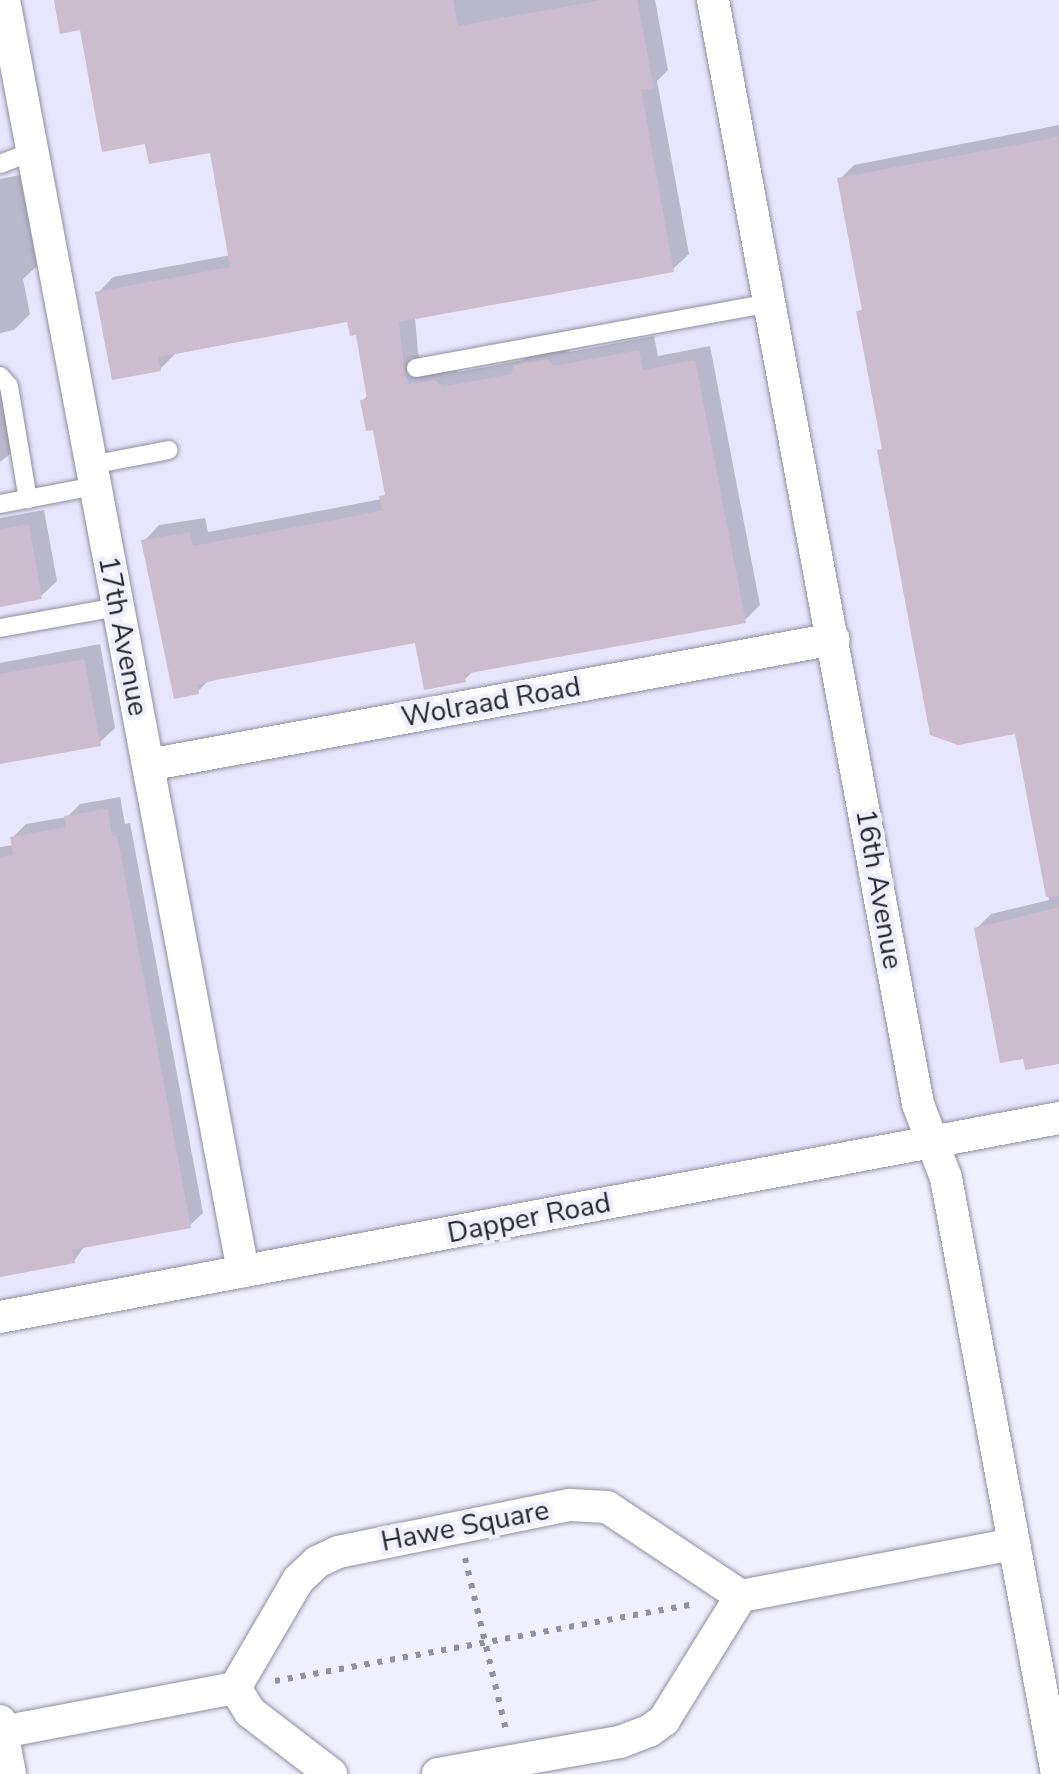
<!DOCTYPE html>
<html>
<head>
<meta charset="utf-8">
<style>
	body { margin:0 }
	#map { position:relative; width:1059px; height:1774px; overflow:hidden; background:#f0effd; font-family:"Nunito Sans",sans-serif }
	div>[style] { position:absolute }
	.built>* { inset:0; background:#e8e6fd }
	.shadow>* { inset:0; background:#0003 }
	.building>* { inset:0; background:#cbbcce }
	.path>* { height:6px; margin-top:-3px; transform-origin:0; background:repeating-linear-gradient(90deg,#92919c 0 5px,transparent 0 13px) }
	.roads { filter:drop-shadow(0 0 2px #918ea3) drop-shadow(0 0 2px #918ea3) }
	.lane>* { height:18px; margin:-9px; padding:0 9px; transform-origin:9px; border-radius:9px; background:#fff }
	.street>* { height:32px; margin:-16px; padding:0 16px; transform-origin:16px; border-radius:16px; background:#fff }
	span { translate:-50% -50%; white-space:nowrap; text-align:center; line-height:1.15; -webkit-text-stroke:9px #f0effd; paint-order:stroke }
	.street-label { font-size:28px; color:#27262e }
</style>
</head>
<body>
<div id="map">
	<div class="built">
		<i style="clip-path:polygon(0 0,1059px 0,1059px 1118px,0 1317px)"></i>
	</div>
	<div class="shadow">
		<i style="clip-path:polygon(57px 0,655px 0,668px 70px,657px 81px,689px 254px,673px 269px,415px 317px,418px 353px,425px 370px,451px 366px,458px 372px,523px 360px,533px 351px,563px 345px,570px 352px,654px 336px,658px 356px,710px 346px,760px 605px,744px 621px,474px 670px,464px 680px,417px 640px,210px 679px,198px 691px,144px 541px,159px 525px,205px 518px,208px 532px,382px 499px,387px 491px,375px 427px,362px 401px,369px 394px,358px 332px,349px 319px,175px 354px,160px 369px,98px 293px,113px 277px,231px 255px,212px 150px,147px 141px,82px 27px)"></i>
		<i style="clip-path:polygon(1059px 125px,1059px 1061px,977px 928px,991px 914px,1049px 900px,1017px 732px,880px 451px,884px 446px,859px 312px,864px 307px,840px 179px,854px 165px)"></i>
		<i style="clip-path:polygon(20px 175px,37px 266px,23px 279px,30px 314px,14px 330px,0 333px,0 179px)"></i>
		<i style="clip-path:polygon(0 383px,20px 446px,0 462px)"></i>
		<i style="clip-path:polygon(44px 510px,57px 581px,41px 596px,0 604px,0 518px)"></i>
		<i style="clip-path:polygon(100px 644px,115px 728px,99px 743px,0 762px,0 663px)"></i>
		<i style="clip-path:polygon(120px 797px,125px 824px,130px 823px,203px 1213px,189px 1226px,86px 1244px,74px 1261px,0 1274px,0 847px,14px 845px,12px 838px,26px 824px,67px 817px,80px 804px)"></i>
	</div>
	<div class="building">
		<i style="clip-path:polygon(54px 0,453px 0,458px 26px,602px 0,637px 0,654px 88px,641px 90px,674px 272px,399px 322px,404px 369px,409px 384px,435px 380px,442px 387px,511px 374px,514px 365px,547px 359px,554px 366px,639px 350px,643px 370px,695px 360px,746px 623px,464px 674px,466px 682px,424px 690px,415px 643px,216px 680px,197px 685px,199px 694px,174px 699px,141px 540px,190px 532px,193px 546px,355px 516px,382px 510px,379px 496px,385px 495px,373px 430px,366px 431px,360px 400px,367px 399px,356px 335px,350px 336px,347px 322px,158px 357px,161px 371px,112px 380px,95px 292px,230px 267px,210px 153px,149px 164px,145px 144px,102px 152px,80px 30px,60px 34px)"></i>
		<i style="clip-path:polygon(1059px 137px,1059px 896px,1046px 897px,1015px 734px,958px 745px,930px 735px,877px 450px,882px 449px,856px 311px,862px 310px,837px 178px)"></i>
		<i style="clip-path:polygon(29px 524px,42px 599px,0 607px,0 529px)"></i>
		<i style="clip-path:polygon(84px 659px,101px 746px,0 764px,0 674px)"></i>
		<i style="clip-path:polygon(108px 809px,112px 836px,117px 835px,191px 1228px,72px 1250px,75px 1263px,0 1277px,0 857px,13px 855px,10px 837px,66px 827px,64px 816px)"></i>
		<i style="clip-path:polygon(1059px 907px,1059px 1064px,1025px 1070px,1023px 1059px,1000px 1063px,974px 928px)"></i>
	</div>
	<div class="path">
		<i style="left:465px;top:1558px;width:177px;rotate:76.6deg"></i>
		<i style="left:275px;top:1681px;width:428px;rotate:-10.4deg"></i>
	</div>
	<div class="roads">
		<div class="lane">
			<i style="left:0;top:164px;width:34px;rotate:-21deg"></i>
			<i style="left:416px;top:368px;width:360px;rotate:-10.4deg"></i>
			<i style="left:0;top:376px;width:13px;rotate:48deg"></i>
			<i style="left:9px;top:386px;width:115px;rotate:80.5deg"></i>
			<i style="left:91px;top:465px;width:79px;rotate:-10.9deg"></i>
			<i style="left:0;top:504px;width:97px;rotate:-10.7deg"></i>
			<i style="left:0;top:628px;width:120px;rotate:-10.1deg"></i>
		</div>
		<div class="street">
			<i style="left:4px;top:0;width:1293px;rotate:79.35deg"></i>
			<i style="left:713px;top:0;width:1123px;rotate:79.48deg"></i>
			<i style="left:918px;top:1104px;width:79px;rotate:69.3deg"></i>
			<i style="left:946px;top:1178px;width:606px;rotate:79.45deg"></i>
			<i style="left:148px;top:765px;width:697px;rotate:-10.41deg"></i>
			<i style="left:0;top:1317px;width:1078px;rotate:-10.64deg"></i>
			<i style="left:235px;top:1688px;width:28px;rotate:58deg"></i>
			<i style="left:250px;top:1712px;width:102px;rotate:37.4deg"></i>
			<i style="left:0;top:1721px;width:54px;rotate:79.3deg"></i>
			<i style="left:2px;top:1732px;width:237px;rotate:-10.7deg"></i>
			<i style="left:235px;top:1688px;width:125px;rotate:-59.7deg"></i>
			<i style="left:298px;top:1580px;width:26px;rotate:-43deg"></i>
			<i style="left:317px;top:1562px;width:23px;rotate:-25deg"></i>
			<i style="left:338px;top:1552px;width:237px;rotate:-11.5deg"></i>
			<i style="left:570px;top:1505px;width:37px;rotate:3deg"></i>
			<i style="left:607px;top:1507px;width:161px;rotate:33.6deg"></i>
			<i style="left:741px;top:1596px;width:278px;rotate:-10.8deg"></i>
			<i style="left:438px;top:1774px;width:185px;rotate:-10deg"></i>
			<i style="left:620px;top:1742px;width:31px;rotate:-21deg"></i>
			<i style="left:649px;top:1731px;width:19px;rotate:-36deg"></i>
			<i style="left:664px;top:1720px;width:146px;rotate:-58.2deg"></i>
		</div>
	</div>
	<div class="street-label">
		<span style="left:123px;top:636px;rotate:79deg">17th Avenue</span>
		<span style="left:491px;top:702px;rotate:-10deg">Wolraad Road</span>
		<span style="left:879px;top:889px;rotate:80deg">16th Avenue</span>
		<span style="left:529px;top:1218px;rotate:-11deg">Dapper Road</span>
		<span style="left:465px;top:1526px;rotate:-11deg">Hawe Square</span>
	</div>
</div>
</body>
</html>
